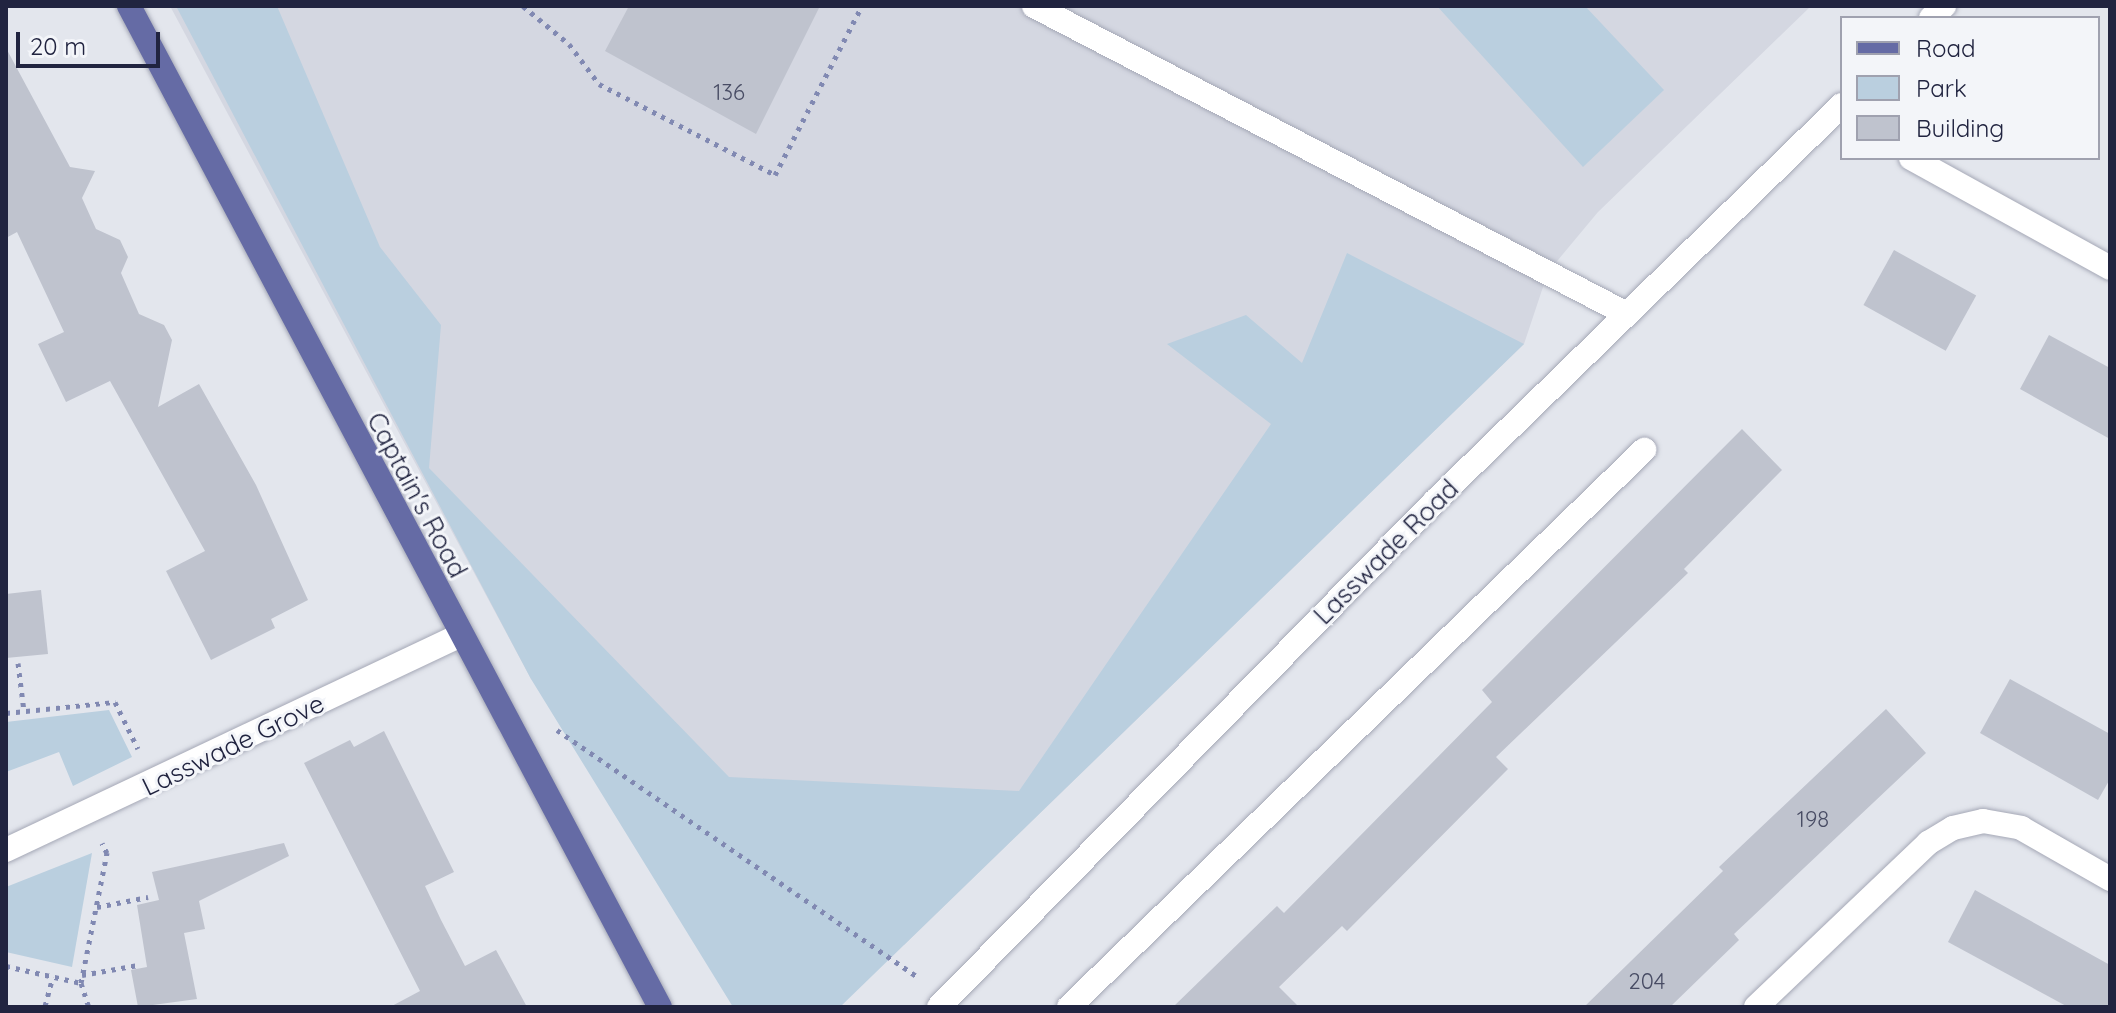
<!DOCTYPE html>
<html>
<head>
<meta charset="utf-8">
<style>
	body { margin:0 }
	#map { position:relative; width:2116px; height:1013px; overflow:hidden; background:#e3e6ed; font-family:Quicksand,sans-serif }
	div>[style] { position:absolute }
	.built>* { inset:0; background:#d4d7e1 }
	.green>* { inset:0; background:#bacfdf }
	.building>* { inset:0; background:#bfc3ce; transform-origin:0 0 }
	.path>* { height:5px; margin-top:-2.5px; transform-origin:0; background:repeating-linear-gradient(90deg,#8189b2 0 4px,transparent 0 10px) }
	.roads { filter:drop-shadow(0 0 2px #a5a8b6) drop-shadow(0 0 2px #a5a8b6) }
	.minor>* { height:24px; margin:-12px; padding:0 12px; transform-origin:12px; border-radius:12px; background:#fff }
	.major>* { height:24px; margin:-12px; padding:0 12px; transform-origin:12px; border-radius:12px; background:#656ba5 }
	span { translate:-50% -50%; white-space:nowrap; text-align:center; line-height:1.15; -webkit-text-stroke:6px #f3f5f9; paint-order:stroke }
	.number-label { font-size:22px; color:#484c64 }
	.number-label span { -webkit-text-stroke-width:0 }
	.street-label { font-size:26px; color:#212440 }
	.frame { position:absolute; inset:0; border:8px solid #212440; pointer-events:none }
	.legend { position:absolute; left:1840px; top:16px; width:260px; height:144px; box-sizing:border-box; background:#f3f5f9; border:2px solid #9fa1af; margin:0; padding:10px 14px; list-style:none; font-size:24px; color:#212440 }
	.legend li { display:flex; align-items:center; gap:16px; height:40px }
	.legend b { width:40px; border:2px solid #9fa1af }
	.scale { position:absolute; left:16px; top:32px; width:144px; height:36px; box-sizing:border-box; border:4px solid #212440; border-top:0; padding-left:10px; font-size:24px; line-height:28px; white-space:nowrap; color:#212440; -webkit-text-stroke:6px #f3f5f9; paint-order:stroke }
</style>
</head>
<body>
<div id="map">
	<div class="built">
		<i style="clip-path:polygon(170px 6px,1811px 6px,1598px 212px,1548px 272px,1524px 344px,904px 945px,531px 679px)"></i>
	</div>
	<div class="green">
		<i style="clip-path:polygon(176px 6px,277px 6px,380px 247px,441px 325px,429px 468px,729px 777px,1019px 791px,1271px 424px,1167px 344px,1246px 315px,1302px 363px,1347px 253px,1524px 344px,840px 1007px,733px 1007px,531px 679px)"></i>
		<i style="clip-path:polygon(1437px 6px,1585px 6px,1664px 90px,1583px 167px)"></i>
		<i style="clip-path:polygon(109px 710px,132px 757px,73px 786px,59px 752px,6px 772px,6px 722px)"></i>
		<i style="clip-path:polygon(92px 853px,72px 967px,6px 952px,6px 887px)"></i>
	</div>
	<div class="building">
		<i style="clip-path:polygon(629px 6px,820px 6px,756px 134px,605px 51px)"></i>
		<i style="clip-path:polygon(6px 48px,70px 167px,95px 171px,82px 198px,96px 229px,120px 240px,128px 257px,121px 273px,139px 314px,164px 325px,172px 340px,158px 407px,199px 384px,256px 485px,308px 600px,271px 619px,275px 628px,211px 660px,166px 571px,205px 551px,110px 381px,66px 402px,38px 344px,64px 332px,17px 232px,6px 238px)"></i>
		<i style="left:1894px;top:250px;width:94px;height:63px;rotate:29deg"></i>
		<i style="clip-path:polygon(2049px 335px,2110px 368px,2110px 439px,2020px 389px)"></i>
		<i style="clip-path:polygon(1742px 429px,1782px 470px,1684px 569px,1688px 573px,1496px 757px,1508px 769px,1347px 931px,1342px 926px,1279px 987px,1299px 1007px,1173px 1007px,1277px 906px,1284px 913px,1492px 702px,1482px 690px)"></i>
		<i style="clip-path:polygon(41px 590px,48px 654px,6px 658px,6px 594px)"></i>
		<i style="clip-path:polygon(2010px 679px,2110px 734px,2110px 779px,2098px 800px,1980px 733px)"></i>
		<i style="clip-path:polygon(1886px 709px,1926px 753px,1734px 934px,1739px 940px,1670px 1007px,1584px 1007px,1723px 871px,1719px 867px)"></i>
		<i style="clip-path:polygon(384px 731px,454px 872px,425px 886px,441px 920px,465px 966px,496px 950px,527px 1007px,390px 1007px,420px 991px,304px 763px,350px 740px,354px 747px)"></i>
		<i style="clip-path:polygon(284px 843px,289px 856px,199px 901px,205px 929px,184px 933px,197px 999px,138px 1007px,131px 970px,147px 967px,137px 905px,159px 900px,152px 872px)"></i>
		<i style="clip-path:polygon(1975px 890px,2110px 965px,2110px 1007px,2068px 1007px,1948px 942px)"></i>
	</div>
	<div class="path">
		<i style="left:523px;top:6px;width:60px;rotate:39.6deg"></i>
		<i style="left:569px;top:44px;width:50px;rotate:53.1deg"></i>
		<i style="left:599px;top:84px;width:198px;rotate:27.3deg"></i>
		<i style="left:775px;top:175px;width:190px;rotate:-62.8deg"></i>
		<i style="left:18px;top:663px;width:48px;rotate:82.9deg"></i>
		<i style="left:6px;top:713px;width:110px;rotate:-5.8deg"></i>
		<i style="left:115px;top:702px;width:52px;rotate:63.9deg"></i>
		<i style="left:557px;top:730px;width:437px;rotate:34.4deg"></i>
		<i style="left:97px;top:907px;width:52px;rotate:-11.1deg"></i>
		<i style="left:6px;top:966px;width:77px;rotate:12.8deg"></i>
		<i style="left:81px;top:983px;width:133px;rotate:-78.7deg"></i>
		<i style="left:107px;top:853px;width:11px;rotate:-117deg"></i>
		<i style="left:82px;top:975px;width:57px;rotate:-10.1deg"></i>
		<i style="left:81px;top:983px;width:25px;rotate:72deg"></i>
		<i style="left:45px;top:1006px;width:30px;rotate:-75deg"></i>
	</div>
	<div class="roads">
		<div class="minor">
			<i style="left:1034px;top:6px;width:668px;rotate:27.45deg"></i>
			<i style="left:1931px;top:18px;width:18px;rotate:-43deg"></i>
			<i style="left:1911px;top:158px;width:227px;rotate:28.9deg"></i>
			<i style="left:6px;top:850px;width:501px;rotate:-25.29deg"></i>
			<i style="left:939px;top:1007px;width:709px;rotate:-45.57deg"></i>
			<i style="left:1435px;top:501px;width:568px;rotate:-44.22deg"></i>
			<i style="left:1069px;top:1007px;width:801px;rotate:-44.09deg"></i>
			<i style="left:1756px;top:1007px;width:238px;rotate:-43.6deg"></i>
			<i style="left:1928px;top:843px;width:29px;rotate:-31deg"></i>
			<i style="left:1953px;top:828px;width:31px;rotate:-13deg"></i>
			<i style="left:1983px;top:821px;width:39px;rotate:10deg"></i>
			<i style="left:2021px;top:828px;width:103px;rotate:29.8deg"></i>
		</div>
		<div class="major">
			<i style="left:129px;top:6px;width:1133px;rotate:62.06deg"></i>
		</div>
	</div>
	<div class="number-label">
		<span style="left:729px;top:93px">136</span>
		<span style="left:1813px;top:820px">198</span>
		<span style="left:1647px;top:982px">204</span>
	</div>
	<div class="street-label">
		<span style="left:417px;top:495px;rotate:62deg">Captain's Road</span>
		<span style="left:1386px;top:552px;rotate:-45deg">Lasswade Road</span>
		<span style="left:233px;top:745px;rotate:-26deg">Lasswade Grove</span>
	</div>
	<div class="frame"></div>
	<ul class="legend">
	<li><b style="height:10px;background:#656ba5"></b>Road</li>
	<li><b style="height:22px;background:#bacfdf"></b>Park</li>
	<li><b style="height:22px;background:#bfc3ce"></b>Building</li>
	</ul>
	<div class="scale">20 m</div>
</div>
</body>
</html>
